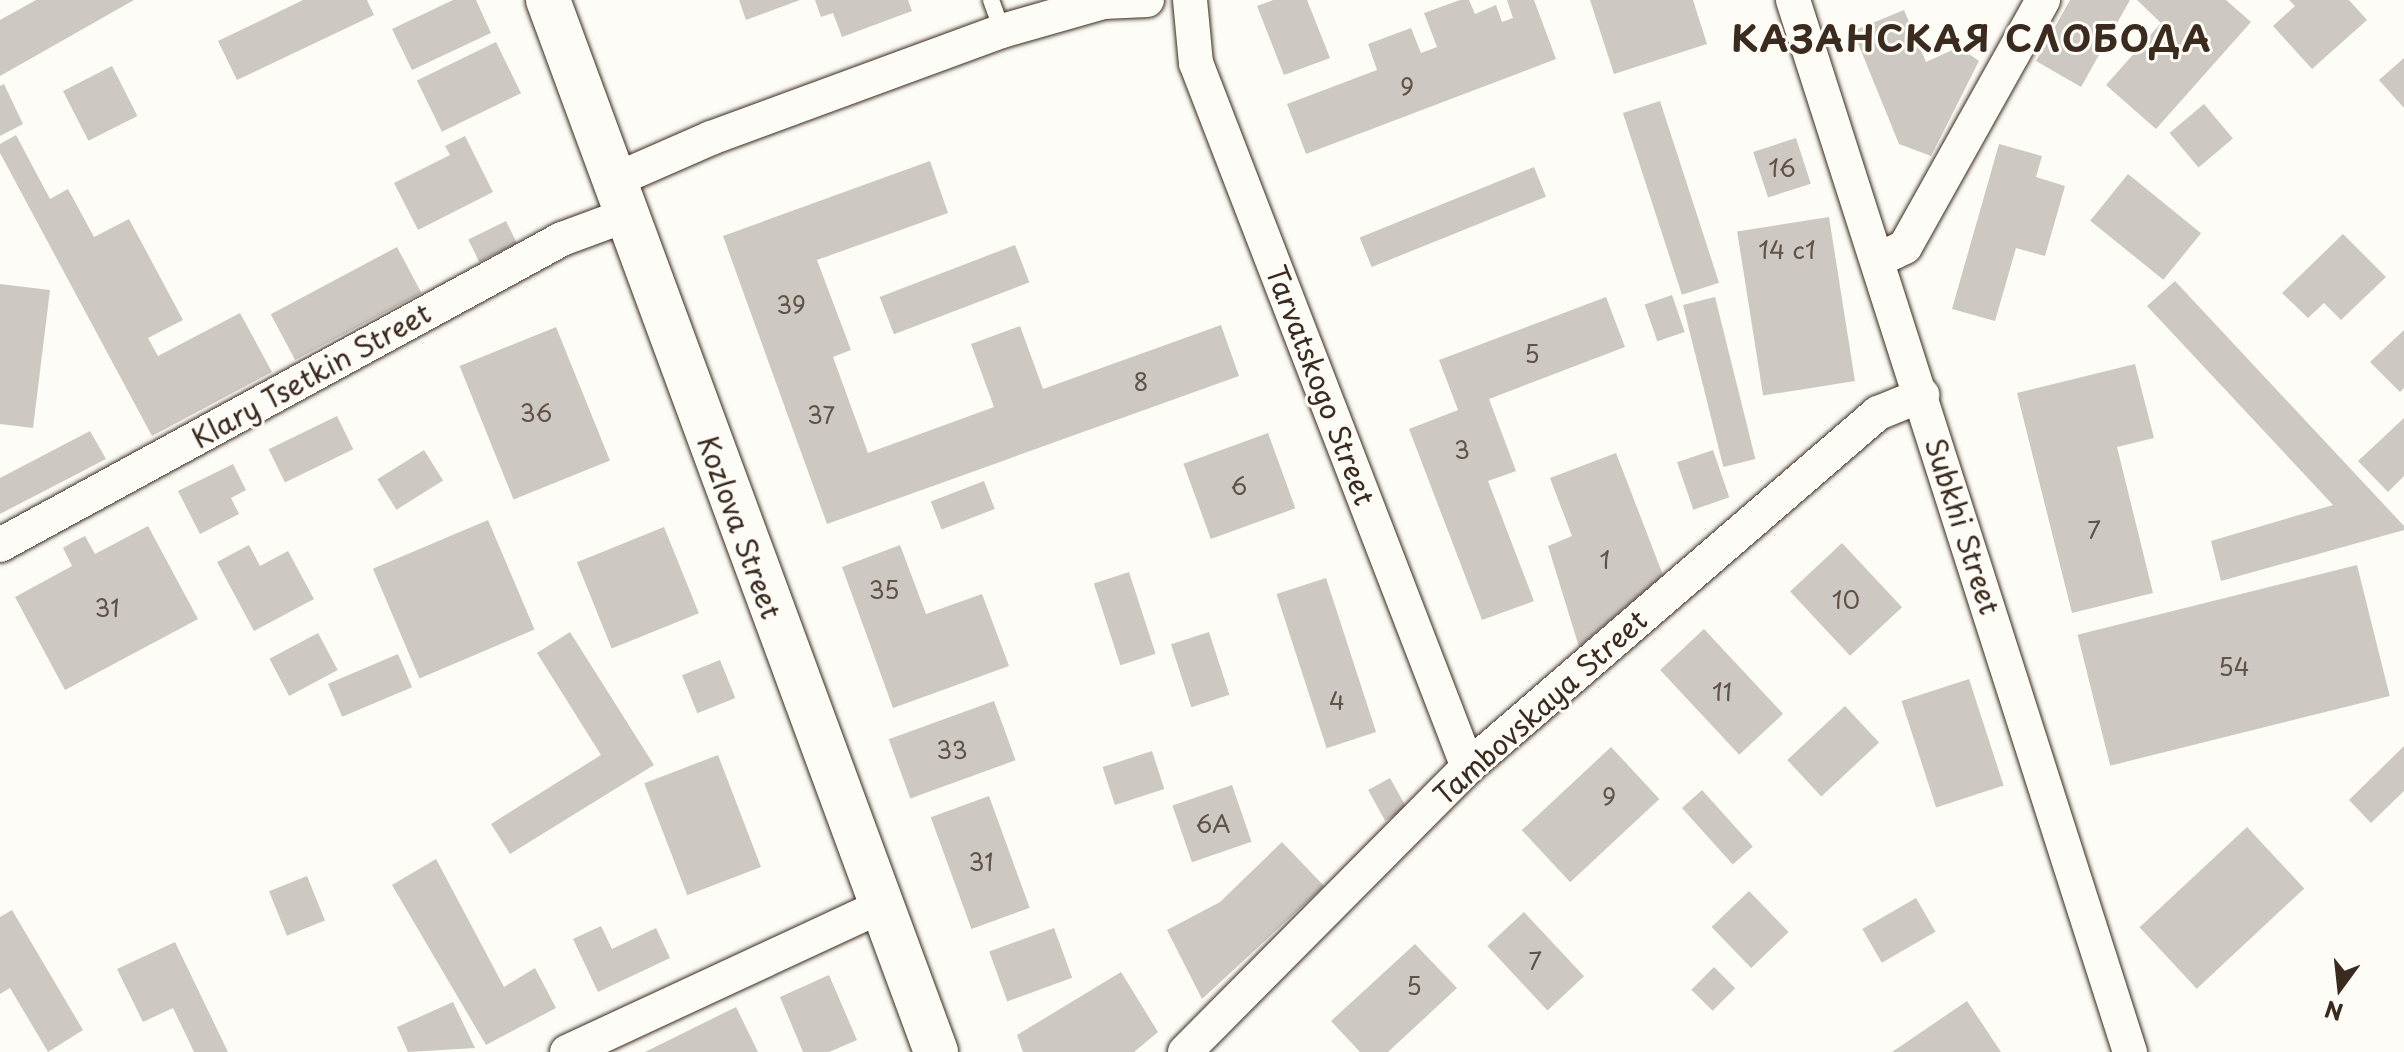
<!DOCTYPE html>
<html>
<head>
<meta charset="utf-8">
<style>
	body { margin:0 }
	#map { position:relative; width:2404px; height:1052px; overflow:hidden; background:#fdfcf7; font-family:"Playpen Sans",sans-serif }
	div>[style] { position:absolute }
	.building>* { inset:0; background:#cdc8c2; transform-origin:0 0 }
	.roads { filter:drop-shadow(0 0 2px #3b2a1e) drop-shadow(0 0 2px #3b2a1e) }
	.lane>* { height:16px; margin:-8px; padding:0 8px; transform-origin:8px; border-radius:8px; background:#fdfcf7 }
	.street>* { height:34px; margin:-17px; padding:0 17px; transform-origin:17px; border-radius:17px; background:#fdfcf7 }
	.secondary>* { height:44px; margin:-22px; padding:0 22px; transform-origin:22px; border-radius:22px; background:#fdfcf7 }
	span { translate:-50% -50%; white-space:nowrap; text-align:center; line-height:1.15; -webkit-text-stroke:6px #fdfcf7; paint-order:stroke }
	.number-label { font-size:24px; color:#605247 }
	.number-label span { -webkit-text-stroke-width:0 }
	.street-label { font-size:28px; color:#3b2a1e }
	.district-label { font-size:36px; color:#3b2a1e; font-weight:700; letter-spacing:2px }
	.north { position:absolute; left:2300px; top:948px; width:80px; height:80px; -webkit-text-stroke:6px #fdfcf7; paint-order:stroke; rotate:195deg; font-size:22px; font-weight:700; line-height:32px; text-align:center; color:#3b2a1e }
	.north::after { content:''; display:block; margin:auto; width:28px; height:36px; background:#3b2a1e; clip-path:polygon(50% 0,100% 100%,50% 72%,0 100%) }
</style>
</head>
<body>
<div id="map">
	<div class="building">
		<i style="clip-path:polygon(36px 0,134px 0,0 76px,0 20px)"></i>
		<i style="clip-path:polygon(303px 0,367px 0,374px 15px,237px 80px,218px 41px)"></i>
		<i style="clip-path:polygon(453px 0,476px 0,491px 33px,412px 70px,392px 29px)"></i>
		<i style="clip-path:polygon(739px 0,800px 0,746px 20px)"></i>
		<i style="clip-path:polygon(815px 0,908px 0,912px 11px,842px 37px,833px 13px,821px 17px)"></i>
		<i style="clip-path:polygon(1273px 0,1307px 0,1330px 58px,1284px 75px,1257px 6px)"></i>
		<i style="clip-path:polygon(1460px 0,1469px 0,1475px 14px,1496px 5px,1502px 22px,1513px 18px,1507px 0,1534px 0,1556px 59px,1306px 154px,1287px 104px,1377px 70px,1368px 44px,1411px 28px,1421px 53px,1437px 47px,1424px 13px)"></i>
		<i style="clip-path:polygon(1590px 0,1693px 0,1707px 44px,1614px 74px)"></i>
		<i style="clip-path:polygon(2070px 0,2130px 0,2081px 87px,2036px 61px)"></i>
		<i style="clip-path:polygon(2137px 0,2226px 0,2251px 22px,2156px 129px,2106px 85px,2161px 23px)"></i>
		<i style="clip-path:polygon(2289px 0,2349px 0,2367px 20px,2312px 69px,2273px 26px,2295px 6px)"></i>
		<i style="clip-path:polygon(1904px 10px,1926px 62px,1959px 47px,1979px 61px,1931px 156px,1899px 144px,1853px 31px)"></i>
		<i style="left:496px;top:42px;width:57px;height:88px;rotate:64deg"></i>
		<i style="clip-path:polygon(2404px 58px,2404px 108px,2379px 80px)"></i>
		<i style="left:112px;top:66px;width:56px;height:55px;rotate:63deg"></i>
		<i style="clip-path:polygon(4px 84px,23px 124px,0 136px,0 86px)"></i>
		<i style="left:1660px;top:101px;width:191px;height:39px;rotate:72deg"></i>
		<i style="left:2204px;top:104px;width:45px;height:45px;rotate:50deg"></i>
		<i style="clip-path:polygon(16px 135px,50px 199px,68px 189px,94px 237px,129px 219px,183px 320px,148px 338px,158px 356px,240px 313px,272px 372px,152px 436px,0 153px,0 144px)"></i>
		<i style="clip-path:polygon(465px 136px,493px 192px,418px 230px,394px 183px,450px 155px,445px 146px)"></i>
		<i style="left:1796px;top:138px;width:48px;height:45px;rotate:72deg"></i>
		<i style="clip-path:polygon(1999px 144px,2042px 156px,2036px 177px,2065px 186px,2045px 256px,2016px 248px,1995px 321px,1952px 309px)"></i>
		<i style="clip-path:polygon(930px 161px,948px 213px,817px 260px,851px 350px,833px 357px,868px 453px,994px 407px,971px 344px,1020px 326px,1043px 389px,1221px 325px,1239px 376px,827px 524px,723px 236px)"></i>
		<i style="left:1534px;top:167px;width:32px;height:188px;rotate:68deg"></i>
		<i style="left:2128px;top:174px;width:94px;height:60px;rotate:39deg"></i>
		<i style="left:1829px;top:217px;width:166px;height:93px;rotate:81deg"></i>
		<i style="left:506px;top:221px;width:25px;height:42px;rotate:64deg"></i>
		<i style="clip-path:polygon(2343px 234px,2386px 277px,2341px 320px,2324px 303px,2308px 318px,2282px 293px)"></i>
		<i style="left:1015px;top:245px;width:40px;height:145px;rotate:69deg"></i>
		<i style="left:397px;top:247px;width:52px;height:143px;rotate:62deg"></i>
		<i style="clip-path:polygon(2175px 281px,2404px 526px,2404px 530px,2221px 581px,2211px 541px,2333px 505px,2147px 306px)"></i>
		<i style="clip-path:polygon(0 284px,50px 290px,33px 428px,0 424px)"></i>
		<i style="left:1672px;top:295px;width:39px;height:29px;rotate:71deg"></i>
		<i style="clip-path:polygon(1606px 297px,1625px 347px,1489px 399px,1516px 471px,1488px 481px,1534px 601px,1482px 620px,1409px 429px,1458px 410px,1439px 360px)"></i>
		<i style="left:1715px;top:297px;width:167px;height:33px;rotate:76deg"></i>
		<i style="left:556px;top:327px;width:144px;height:104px;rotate:68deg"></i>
		<i style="clip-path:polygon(2404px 330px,2404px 388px,2400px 392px,2370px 362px)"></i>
		<i style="clip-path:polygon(2135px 364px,2154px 438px,2117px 447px,2153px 593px,2072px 613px,2017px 393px)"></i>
		<i style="left:337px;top:416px;width:37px;height:76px;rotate:64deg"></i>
		<i style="clip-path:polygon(2404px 418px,2404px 476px,2388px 492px,2358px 461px)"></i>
		<i style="clip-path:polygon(90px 431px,106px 459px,0 514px,0 478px)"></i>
		<i style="left:1268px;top:433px;width:80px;height:90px;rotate:70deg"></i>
		<i style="left:424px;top:450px;width:36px;height:55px;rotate:58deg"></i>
		<i style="left:1713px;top:450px;width:50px;height:38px;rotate:71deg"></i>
		<i style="clip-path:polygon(1616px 453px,1663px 575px,1579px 647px,1548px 546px,1572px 536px,1550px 478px)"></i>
		<i style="clip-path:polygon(233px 464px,246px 490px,231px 498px,239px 514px,200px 534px,178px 491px)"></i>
		<i style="left:984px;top:481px;width:30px;height:57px;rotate:69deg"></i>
		<i style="left:488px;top:520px;width:119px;height:125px;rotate:67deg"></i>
		<i style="clip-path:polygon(148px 526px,198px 619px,65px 690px,15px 597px,72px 566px,63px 548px,73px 542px,85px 536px,95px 554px)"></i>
		<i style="left:664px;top:527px;width:93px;height:94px;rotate:68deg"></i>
		<i style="left:1842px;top:543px;width:88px;height:71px;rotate:47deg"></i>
		<i style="clip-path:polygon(249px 545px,260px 566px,288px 551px,314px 599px,254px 631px,217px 562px)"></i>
		<i style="clip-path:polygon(900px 545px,926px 614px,982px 594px,1009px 666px,893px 708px,842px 567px)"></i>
		<i style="left:2357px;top:565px;width:135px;height:288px;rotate:76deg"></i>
		<i style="left:1129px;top:572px;width:86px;height:37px;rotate:72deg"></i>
		<i style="left:1326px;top:578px;width:162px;height:52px;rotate:72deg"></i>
		<i style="left:1704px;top:629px;width:116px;height:60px;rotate:47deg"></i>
		<i style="clip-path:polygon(570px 632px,654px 765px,510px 854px,491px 824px,601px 755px,537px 653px)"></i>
		<i style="left:1209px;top:632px;width:66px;height:40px;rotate:72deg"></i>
		<i style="left:318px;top:633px;width:42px;height:55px;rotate:62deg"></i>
		<i style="left:398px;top:654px;width:36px;height:76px;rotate:67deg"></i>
		<i style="left:720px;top:660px;width:41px;height:41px;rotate:68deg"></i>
		<i style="left:1969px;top:679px;width:112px;height:71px;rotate:72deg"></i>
		<i style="left:994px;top:701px;width:63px;height:112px;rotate:70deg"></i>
		<i style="left:1845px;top:706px;width:50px;height:79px;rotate:47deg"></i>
		<i style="clip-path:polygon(2404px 746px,2404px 791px,2371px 823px,2349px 800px)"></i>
		<i style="left:1611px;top:747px;width:71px;height:122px;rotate:47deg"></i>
		<i style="left:1152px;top:751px;width:40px;height:52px;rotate:72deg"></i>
		<i style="left:718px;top:755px;width:120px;height:79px;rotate:69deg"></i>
		<i style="left:1390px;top:778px;width:35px;height:25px;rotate:61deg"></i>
		<i style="left:1232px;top:785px;width:60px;height:63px;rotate:71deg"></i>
		<i style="left:1702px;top:790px;width:76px;height:27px;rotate:48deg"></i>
		<i style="left:989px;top:796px;width:119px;height:62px;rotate:70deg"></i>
		<i style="left:2247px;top:827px;width:84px;height:147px;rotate:47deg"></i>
		<i style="clip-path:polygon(1282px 842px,1324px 886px,1202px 999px,1167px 930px,1220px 902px)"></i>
		<i style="clip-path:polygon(436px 859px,504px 987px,535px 968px,556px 1008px,486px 1045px,392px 885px)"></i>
		<i style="left:307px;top:876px;width:48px;height:41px;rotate:68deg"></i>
		<i style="left:1749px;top:891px;width:57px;height:52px;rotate:46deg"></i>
		<i style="left:1916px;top:898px;width:39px;height:62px;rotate:60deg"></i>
		<i style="clip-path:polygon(12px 910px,83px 1030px,48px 1052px,10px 988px,0 994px,0 917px)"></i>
		<i style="left:1524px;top:912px;width:88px;height:50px;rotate:47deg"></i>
		<i style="clip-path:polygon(601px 926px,612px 949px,656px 928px,670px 958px,598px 992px,573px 939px)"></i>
		<i style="left:1054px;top:928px;width:53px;height:69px;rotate:70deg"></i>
		<i style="clip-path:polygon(175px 942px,228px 1052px,194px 1052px,173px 1008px,143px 1022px,117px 969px)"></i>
		<i style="clip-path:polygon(1415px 944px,1457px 988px,1388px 1052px,1360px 1052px,1331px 1021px)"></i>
		<i style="left:1714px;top:967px;width:30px;height:32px;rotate:45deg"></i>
		<i style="clip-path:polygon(1121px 972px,1158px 1032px,1134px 1052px,1023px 1052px,1017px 1035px)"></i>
		<i style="clip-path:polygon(829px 975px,857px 1040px,829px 1052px,803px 1052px,780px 997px)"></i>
		<i style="clip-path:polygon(1967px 1001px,2001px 1052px,1892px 1052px)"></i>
		<i style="clip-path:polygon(453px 1002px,475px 1048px,408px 1052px,397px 1027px)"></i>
		<i style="clip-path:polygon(736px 1007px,758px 1052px,645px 1052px)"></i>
	</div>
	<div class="roads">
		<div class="lane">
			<i style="left:991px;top:0;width:33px;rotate:70deg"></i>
		</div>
		<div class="street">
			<i style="left:1190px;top:0;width:63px;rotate:84.6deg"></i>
			<i style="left:1196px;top:63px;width:755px;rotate:68.88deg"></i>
			<i style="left:1793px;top:0;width:1105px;rotate:72.24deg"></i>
			<i style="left:615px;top:180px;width:105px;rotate:-23.6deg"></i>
			<i style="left:711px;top:138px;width:310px;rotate:-20.2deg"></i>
			<i style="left:1002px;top:31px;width:105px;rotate:-16deg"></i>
			<i style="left:1103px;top:2px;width:44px;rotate:-2.6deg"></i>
			<i style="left:1878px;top:260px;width:30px;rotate:-26deg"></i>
			<i style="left:1905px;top:247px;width:283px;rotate:-60.8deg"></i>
			<i style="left:0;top:545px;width:640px;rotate:-28.57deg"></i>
			<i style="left:562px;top:239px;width:69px;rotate:-20.3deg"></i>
			<i style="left:567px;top:1052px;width:344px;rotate:-24.9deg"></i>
			<i style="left:1185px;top:1052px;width:402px;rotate:-45.2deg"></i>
			<i style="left:1468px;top:767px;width:542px;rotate:-40.81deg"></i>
			<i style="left:1878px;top:413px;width:48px;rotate:-22.2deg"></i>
		</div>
		<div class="secondary">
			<i style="left:548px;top:0;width:1121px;rotate:69.75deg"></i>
		</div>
	</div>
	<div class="number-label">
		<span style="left:1407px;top:87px">9</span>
		<span style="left:1782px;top:168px">16</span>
		<span style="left:1787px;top:250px">14 с1</span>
		<span style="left:791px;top:305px">39</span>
		<span style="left:1532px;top:354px">5</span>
		<span style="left:1141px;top:382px">8</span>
		<span style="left:536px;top:413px">36</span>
		<span style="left:821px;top:415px">37</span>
		<span style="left:1462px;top:450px">3</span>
		<span style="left:1239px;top:486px">6</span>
		<span style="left:2094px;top:530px">7</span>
		<span style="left:1605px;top:560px">1</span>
		<span style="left:884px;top:590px">35</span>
		<span style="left:1846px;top:600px">10</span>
		<span style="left:107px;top:608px">31</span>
		<span style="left:2234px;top:667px">54</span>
		<span style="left:1722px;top:692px">11</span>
		<span style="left:1337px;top:701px">4</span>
		<span style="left:952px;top:750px">33</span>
		<span style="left:1609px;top:797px">9</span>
		<span style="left:1213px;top:824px">6А</span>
		<span style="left:981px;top:862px">31</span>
		<span style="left:1535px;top:961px">7</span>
		<span style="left:1414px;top:986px">5</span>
	</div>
	<div class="street-label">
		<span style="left:311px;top:375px;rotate:-29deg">Klary Tsetkin Street</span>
		<span style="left:1321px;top:385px;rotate:69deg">Tarvatskogo Street</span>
		<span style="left:1963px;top:526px;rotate:72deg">Subkhi Street</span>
		<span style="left:740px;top:527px;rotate:70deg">Kozlova Street</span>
		<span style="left:1540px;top:707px;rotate:-42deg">Tambovskaya Street</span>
	</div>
	<div class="district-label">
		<span style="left:1972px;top:38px">КАЗАНСКАЯ СЛОБОДА</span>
	</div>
	<div class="north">N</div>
</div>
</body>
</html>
